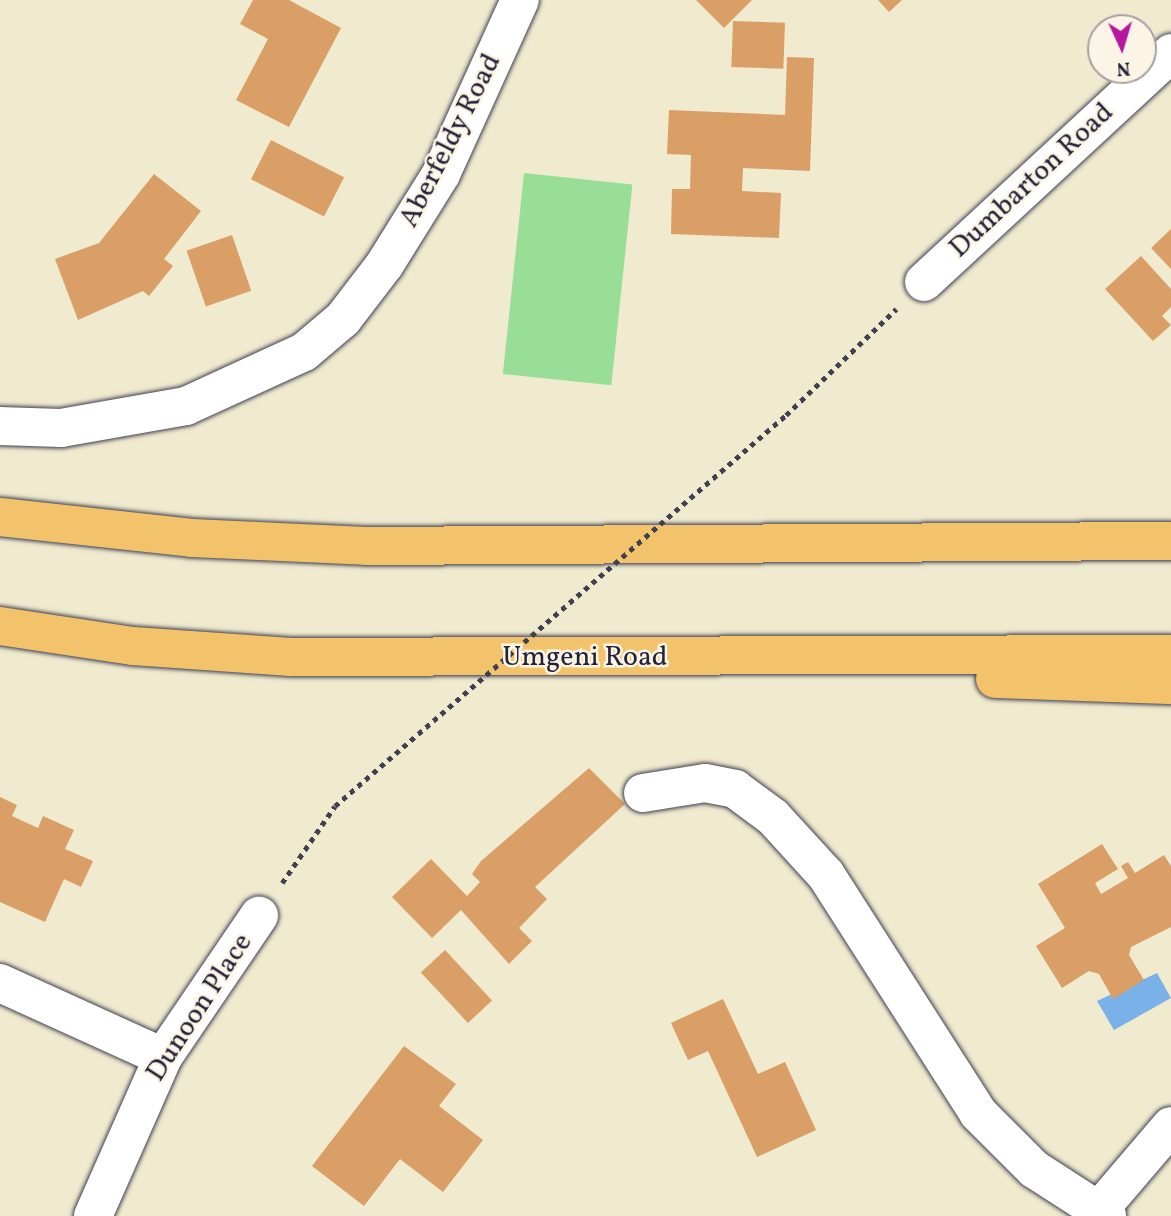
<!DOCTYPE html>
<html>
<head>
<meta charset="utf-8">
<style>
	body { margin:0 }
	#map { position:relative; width:1171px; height:1216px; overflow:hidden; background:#f0eacf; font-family:Vollkorn,serif }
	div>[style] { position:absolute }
	.green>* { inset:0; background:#99de97; transform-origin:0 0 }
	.water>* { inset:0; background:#7ab1e9 }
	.building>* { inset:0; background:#d99f66; transform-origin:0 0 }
	.path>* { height:4.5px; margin-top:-2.25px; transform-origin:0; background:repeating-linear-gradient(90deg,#414051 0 5px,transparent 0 10px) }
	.roads { filter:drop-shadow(0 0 2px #414051) drop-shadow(0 0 2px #414051) }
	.minor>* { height:38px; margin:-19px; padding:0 19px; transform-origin:19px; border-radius:19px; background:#fff }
	.highway>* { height:38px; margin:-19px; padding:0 19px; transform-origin:19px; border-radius:19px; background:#f2c36a }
	.path-bridge>* { height:4.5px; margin-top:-2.25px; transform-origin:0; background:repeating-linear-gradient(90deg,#414051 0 5px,transparent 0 10px) }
	span { translate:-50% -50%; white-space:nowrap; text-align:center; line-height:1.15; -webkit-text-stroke:5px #fcf5e5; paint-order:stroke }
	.street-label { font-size:28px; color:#22223b }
	.north { position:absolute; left:1087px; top:14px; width:70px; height:70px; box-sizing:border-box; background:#fcf5e5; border:2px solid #a5a1a1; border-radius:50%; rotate:176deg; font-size:19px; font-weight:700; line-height:28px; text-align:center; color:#22223b }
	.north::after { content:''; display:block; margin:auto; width:24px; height:32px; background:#b5179e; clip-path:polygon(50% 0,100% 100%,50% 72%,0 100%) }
</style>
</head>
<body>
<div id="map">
	<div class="green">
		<i style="left:524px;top:173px;width:109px;height:202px;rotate:6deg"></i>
	</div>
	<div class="water">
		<i style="clip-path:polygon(1157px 973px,1171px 998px,1114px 1030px,1097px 1001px)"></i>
	</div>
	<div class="building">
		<i style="clip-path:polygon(253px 0,289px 0,341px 28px,289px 127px,236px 100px,268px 39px,240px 24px)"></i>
		<i style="clip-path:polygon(696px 0,752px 0,724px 28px)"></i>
		<i style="clip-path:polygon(878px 0,902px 0,889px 12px)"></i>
		<i style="left:733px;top:21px;width:52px;height:46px;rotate:2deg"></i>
		<i style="clip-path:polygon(787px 57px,814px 58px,810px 171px,743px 168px,742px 191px,781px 193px,779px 238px,671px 234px,672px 189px,690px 189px,691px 155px,667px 154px,669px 110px,785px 115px)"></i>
		<i style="left:271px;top:140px;width:82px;height:44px;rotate:27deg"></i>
		<i style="clip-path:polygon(154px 174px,201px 211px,164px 259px,173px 266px,149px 296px,143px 291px,78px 320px,55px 259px,99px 243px)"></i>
		<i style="clip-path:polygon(1171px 229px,1171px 269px,1151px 248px)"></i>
		<i style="left:232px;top:235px;width:59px;height:48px;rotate:71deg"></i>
		<i style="clip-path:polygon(1141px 256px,1171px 289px,1171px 307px,1162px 316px,1171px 325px,1153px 341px,1105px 289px)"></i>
		<i style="clip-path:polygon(589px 768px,625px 804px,535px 887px,547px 899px,519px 928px,532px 941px,509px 964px,461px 910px,432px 938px,392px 897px,431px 859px,467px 896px,480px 882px,472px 874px,481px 861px)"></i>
		<i style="clip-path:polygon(0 797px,17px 805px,12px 816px,38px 828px,43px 816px,74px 830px,65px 849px,93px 861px,81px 887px,64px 879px,45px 922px,0 902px)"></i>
		<i style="clip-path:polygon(1102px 844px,1118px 869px,1095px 883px,1101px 894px,1128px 878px,1121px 866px,1128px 862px,1135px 873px,1164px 855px,1171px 866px,1171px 927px,1131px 947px,1129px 955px,1144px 980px,1113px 999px,1099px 974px,1089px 971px,1062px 988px,1036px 946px,1065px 928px,1038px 884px)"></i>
		<i style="left:445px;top:950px;width:69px;height:33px;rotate:47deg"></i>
		<i style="clip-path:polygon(723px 999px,758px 1074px,785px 1062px,816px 1130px,757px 1157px,708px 1051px,688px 1060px,671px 1023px)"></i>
		<i style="clip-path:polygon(404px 1046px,456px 1084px,439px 1106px,483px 1140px,443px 1192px,400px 1159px,364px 1206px,312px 1166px)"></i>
	</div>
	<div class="path">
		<i style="left:786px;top:415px;width:153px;rotate:-43.9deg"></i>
		<i style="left:282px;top:883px;width:93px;rotate:-55.5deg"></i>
	</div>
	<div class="roads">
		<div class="minor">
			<i style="left:924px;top:282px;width:337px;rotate:-42.8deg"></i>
			<i style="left:0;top:426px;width:61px;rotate:1.9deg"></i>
			<i style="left:61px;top:428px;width:127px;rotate:-10deg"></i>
			<i style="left:186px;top:406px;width:130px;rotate:-24.6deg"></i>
			<i style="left:304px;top:352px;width:51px;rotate:-40.2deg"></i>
			<i style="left:343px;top:319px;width:69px;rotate:-52.6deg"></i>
			<i style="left:385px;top:264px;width:106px;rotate:-58.1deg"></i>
			<i style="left:441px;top:174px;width:191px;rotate:-65.6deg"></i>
			<i style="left:643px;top:793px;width:63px;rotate:-9.2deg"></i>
			<i style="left:705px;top:783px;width:31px;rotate:11deg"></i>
			<i style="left:735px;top:789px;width:47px;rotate:36.4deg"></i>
			<i style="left:773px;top:817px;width:79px;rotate:47.6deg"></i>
			<i style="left:826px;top:875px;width:282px;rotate:57.4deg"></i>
			<i style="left:978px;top:1113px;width:79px;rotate:45deg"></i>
			<i style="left:1034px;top:1169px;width:87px;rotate:32.8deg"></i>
			<i style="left:0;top:983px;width:179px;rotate:24.4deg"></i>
			<i style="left:93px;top:1216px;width:174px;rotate:-66.2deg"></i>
			<i style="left:163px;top:1057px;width:171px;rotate:-55.8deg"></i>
			<i style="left:1094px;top:1216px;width:118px;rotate:-49.5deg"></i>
		</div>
		<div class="highway">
			<i style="left:0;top:517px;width:193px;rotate:6.2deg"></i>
			<i style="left:192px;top:538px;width:174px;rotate:2.6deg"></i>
			<i style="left:366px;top:546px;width:805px;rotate:-0.36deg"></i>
			<i style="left:0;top:626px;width:134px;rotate:8.6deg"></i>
			<i style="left:133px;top:646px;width:158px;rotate:4deg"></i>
			<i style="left:291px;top:657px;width:880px;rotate:-0.2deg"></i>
			<i style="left:995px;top:679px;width:176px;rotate:2deg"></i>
		</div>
	</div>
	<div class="path-bridge">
		<i style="left:335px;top:806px;width:597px;rotate:-40.92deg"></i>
	</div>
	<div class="street-label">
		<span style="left:451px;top:141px;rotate:-63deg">Aberfeldy Road</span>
		<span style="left:1032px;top:181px;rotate:-43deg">Dumbarton Road</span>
		<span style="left:585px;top:658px">Umgeni Road</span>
		<span style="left:200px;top:1008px;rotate:-57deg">Dunoon Place</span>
	</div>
	<div class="north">N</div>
</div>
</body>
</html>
